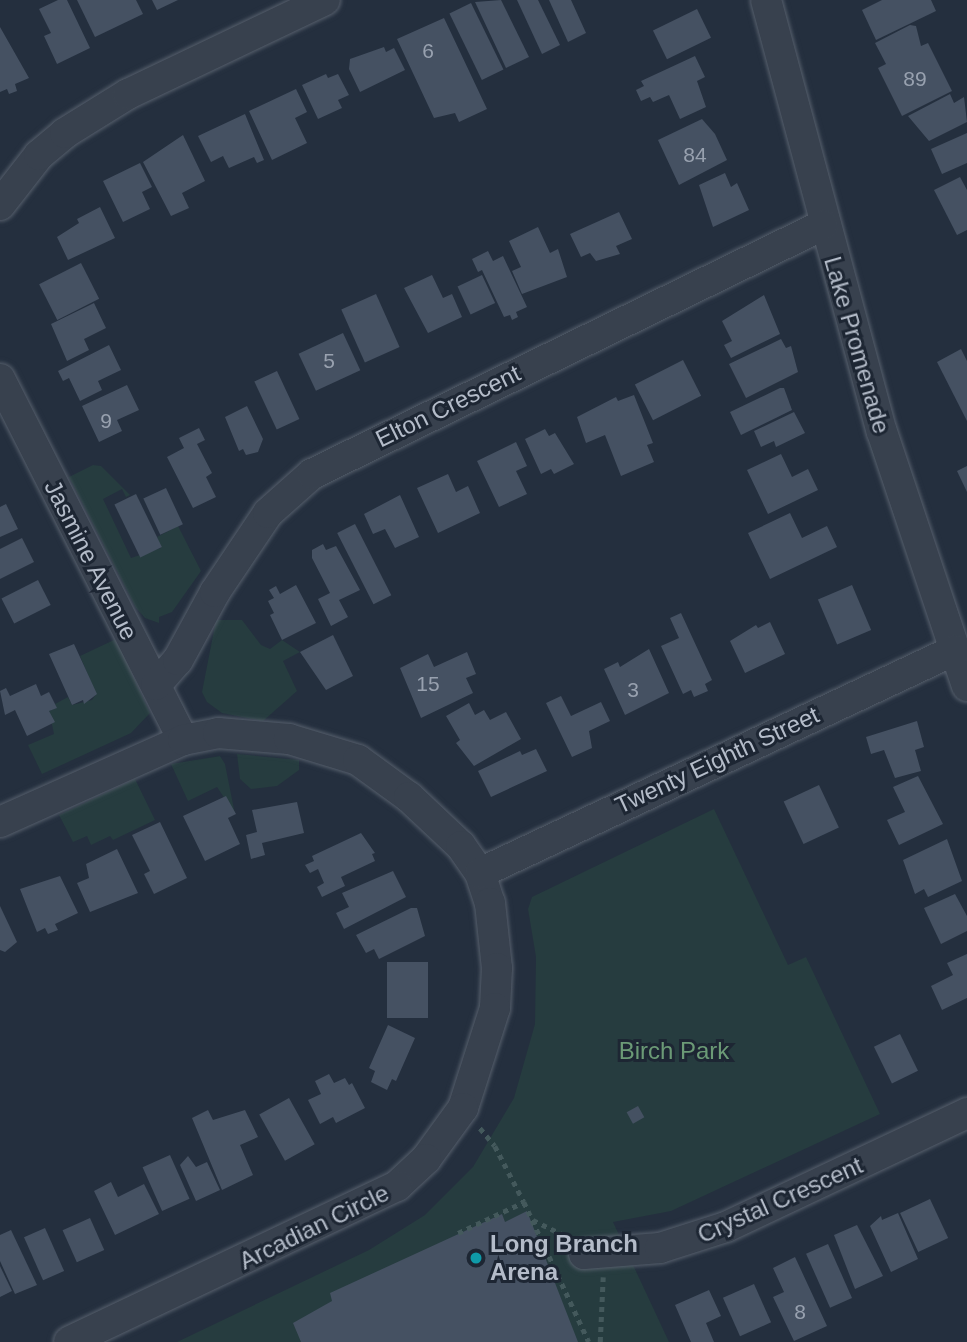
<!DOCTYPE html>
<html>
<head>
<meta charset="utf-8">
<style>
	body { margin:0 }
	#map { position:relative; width:967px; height:1342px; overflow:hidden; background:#242f3e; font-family:Helvetica,sans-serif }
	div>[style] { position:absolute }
	.green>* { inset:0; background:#263c3f }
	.building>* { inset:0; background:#455162; transform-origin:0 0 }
	.path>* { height:4.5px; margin-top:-2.25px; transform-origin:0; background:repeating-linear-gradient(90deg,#44595c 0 5px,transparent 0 10px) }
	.roads { filter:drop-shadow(0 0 2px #565f6c) drop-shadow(0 0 2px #565f6c) }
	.street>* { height:30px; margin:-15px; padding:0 15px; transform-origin:15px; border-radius:15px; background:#38414e }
	.dots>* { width:19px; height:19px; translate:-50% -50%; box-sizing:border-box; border:4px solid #1d2633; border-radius:50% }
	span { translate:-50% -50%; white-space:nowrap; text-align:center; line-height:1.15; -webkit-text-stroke:6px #1d2633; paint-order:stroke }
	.number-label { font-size:21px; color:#98a1af }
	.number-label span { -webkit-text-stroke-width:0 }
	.street-label { font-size:24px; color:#b4bcc9 }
	.park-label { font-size:24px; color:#6b9a76 }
	.poi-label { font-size:24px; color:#b4bcc9; font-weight:700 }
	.left { translate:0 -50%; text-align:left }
</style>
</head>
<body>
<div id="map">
	<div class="green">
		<i style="clip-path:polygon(93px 465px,101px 466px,130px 495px,126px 497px,122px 489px,103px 499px,131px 558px,161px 548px,157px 537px,178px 526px,201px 571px,172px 612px,159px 617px,159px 623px,145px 618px,136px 608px,69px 477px)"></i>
		<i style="clip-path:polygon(216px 620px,242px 620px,261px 645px,270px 649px,282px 640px,300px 652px,283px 661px,297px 691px,263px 721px,222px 713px,207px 702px,202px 692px)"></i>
		<i style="clip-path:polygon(116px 639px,150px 713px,131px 733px,42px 774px,28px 745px,54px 734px,49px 711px,56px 708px,55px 704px,68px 697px,72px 705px,92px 700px,96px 694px,80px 656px)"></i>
		<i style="clip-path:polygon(237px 754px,299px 760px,299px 770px,277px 786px,251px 789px,240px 779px)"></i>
		<i style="clip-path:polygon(220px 756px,225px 764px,235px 814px,217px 787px,188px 801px,171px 764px)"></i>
		<i style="clip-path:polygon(135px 779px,155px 820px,113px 840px,110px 836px,91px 845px,87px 836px,73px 842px,59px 815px)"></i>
		<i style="clip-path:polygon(714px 809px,788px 965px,806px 957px,880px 1114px,671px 1211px,613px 1222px,669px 1342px,177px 1342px,369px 1250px,425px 1215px,473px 1167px,514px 1098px,535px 1024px,536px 957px,528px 909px,532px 897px)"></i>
	</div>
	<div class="building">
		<i style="clip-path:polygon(58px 0,67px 0,90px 48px,57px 64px,44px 36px,51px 33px,39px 9px)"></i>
		<i style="clip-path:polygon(77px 0,136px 0,143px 14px,95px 37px)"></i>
		<i style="clip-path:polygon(152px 0,178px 0,157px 10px)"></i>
		<i style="clip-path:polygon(501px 0,529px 57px,506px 68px,475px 2px)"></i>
		<i style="clip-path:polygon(517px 0,538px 0,560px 45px,542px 54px)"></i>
		<i style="clip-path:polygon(549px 0,571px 0,586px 33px,568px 42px)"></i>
		<i style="clip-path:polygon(882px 0,931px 0,936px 11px,876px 40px,862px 10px)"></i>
		<i style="left:471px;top:3px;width:74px;height:24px;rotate:64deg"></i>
		<i style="left:697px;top:9px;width:32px;height:49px;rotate:64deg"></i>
		<i style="clip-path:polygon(444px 18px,487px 109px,459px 122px,455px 113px,434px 118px,397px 39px)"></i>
		<i style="clip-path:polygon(910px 25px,916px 26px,921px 46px,928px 43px,952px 91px,902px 116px,878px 68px,886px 64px,875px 43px)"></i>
		<i style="clip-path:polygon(0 27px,29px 78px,15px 84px,17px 91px,9px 94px,7px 89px,0 92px)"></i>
		<i style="clip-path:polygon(384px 47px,386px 52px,394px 48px,405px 70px,360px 92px,349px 69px,350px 59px)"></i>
		<i style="clip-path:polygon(695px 56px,705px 77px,697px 81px,706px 107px,680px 119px,669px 95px,653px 102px,650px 97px,641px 101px,636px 90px,644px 86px,641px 81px)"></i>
		<i style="clip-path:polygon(326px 74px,328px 78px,338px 74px,349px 95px,338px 100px,342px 108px,318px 119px,302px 85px)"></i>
		<i style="clip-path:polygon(296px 89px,307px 112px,295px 118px,307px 143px,272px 160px,249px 111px)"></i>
		<i style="clip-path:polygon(950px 94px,954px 103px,964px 97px,967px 122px,929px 141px,908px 116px)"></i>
		<i style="clip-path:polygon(245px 114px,264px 160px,257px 163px,254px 157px,229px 168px,223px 156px,211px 162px,198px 136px)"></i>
		<i style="clip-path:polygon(702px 119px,715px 134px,727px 160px,679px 185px,658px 140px)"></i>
		<i style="clip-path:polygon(967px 133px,967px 163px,942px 174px,931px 149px)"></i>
		<i style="clip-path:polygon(183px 135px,205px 181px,182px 193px,189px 208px,171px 216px,143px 162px)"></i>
		<i style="clip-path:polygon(140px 163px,152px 187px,142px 192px,150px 209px,123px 222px,103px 181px)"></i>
		<i style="clip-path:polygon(725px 173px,731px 187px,737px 183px,749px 210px,713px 227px,699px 185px)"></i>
		<i style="clip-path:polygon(960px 177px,967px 190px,967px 230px,957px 235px,934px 190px)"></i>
		<i style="clip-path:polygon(100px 207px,115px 238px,68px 260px,57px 237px,79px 223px,77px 219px)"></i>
		<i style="clip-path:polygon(619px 212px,632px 239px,616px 246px,620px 254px,596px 261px,590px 253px,581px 257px,570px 234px)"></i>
		<i style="clip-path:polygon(538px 227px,550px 253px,558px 249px,567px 277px,522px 294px,512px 271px,521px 267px,509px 241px)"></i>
		<i style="clip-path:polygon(488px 251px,493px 261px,503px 256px,527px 307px,516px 312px,518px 317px,512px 320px,510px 315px,504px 317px,482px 270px,478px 272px,472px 259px)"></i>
		<i style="left:81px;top:263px;width:40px;height:47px;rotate:63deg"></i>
		<i style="clip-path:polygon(432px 275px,443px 298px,452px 294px,462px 317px,428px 333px,404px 288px)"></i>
		<i style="left:482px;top:275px;width:31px;height:27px;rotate:65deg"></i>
		<i style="left:376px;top:294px;width:58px;height:38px;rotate:66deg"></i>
		<i style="clip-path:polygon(764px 295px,780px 334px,731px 358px,724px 345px,732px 341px,722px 321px)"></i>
		<i style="clip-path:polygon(94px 303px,106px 328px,84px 339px,89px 350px,67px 361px,51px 324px)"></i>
		<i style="left:343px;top:333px;width:41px;height:49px;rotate:65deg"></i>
		<i style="clip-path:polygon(781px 339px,786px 348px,791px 346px,798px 372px,746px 398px,729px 364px)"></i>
		<i style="clip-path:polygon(109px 345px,121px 370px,98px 381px,102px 390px,80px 401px,69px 378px,63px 381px,58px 371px)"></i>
		<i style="clip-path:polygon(961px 349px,967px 361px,967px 421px,937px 362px)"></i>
		<i style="left:683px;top:360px;width:40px;height:54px;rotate:63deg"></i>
		<i style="left:277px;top:371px;width:53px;height:25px;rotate:65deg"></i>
		<i style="clip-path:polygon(127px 385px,139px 410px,117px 420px,122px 431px,99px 442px,82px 406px)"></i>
		<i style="clip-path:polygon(780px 388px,784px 388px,792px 410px,741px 435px,730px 412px)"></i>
		<i style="clip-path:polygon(634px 395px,653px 443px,647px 445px,654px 462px,621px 476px,605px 435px,586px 443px,577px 417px,616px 397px,618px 401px)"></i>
		<i style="clip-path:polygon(247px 406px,263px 439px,258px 452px,246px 455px,243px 449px,239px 451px,225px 417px)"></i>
		<i style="clip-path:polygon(794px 412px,805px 433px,776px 447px,774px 441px,761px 447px,754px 431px)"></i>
		<i style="clip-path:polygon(199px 428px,205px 440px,197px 444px,212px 473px,206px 477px,216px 497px,193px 508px,167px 457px,184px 448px,179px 438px)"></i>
		<i style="clip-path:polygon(545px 429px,549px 436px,555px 433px,574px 464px,554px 474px,551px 469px,541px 474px,525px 439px)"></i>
		<i style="clip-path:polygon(516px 442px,527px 466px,516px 471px,527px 494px,499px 507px,477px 461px)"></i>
		<i style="clip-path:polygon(781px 454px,792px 477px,808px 469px,818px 490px,768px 514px,747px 470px)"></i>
		<i style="clip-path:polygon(967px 466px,967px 492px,957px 471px)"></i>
		<i style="clip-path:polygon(448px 474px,456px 492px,468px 486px,480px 513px,438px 533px,417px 488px)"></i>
		<i style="left:166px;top:488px;width:40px;height:25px;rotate:65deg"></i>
		<i style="left:136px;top:494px;width:59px;height:24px;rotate:64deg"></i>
		<i style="clip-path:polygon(400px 495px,419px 537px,395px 548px,385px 529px,373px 534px,364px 514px)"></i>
		<i style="clip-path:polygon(6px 504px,18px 529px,0 537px,0 507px)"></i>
		<i style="clip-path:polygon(790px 513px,802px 538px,827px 526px,837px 547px,770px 579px,748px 533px)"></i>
		<i style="left:355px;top:524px;width:80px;height:20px;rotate:63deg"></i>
		<i style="clip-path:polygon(22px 538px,34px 562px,0 579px,0 549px)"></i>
		<i style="clip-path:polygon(323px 544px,326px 550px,336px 546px,360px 590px,339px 600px,348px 617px,331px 626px,318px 599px,330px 593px,312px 558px,312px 550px)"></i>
		<i style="left:38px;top:580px;width:28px;height:41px;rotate:63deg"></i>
		<i style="clip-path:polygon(296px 585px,316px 623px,282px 640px,270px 615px,274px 613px,268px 601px,274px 598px,269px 590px,276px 586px,280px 594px)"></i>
		<i style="left:852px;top:585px;width:49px;height:37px;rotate:67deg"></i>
		<i style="clip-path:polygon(681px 613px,712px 680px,705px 684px,708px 691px,694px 697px,691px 690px,683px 694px,661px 646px,679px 638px,670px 618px)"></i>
		<i style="clip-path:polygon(770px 622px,785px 654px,745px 673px,730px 641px,756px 625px,758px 628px)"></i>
		<i style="clip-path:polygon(333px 635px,353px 676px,326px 690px,300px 652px)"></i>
		<i style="clip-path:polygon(74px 644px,97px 694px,84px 704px,83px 700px,72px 705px,49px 654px)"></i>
		<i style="clip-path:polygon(649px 649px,669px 693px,625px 715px,604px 669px,618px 662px,620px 667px)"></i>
		<i style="clip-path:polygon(467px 652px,476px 674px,466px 678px,473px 693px,421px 718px,400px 668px,428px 654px,434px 667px)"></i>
		<i style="clip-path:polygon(36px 684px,41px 696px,49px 692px,57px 708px,49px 711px,55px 722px,27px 736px,15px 710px,5px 715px,0 691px,6px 688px,10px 696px)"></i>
		<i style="clip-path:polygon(561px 696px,571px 716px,601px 702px,610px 721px,589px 731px,592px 748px,572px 757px,546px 703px)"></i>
		<i style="clip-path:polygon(469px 703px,475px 715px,484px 710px,490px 720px,506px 712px,521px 739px,474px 766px,456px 743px,460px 740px,446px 716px)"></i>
		<i style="clip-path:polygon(917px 721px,924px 747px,915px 750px,921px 771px,895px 778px,884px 750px,871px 754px,866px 737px)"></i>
		<i style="clip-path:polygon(536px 749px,547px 771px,491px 797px,478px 771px,520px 751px,522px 755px)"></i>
		<i style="clip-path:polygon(918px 776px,943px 824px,899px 845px,887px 820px,905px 812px,893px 787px)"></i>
		<i style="left:819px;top:785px;width:47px;height:39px;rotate:65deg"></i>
		<i style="clip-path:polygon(226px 796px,236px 814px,228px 818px,240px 844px,205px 861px,183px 816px)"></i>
		<i style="clip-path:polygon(297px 802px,304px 833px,262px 843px,265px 855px,251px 859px,246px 835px,257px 832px,252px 810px)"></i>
		<i style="clip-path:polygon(160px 822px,187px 878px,154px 894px,144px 874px,150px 871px,132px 835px)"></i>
		<i style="clip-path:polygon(361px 833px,375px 853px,372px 854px,375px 861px,341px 877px,345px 886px,322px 897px,317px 887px,324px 883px,318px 869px,310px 873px,305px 865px,314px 861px,312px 856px)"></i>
		<i style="clip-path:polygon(947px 839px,962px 881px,928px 897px,924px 889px,915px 894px,903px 860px)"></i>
		<i style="clip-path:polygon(117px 849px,138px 893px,90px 912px,77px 883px,89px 878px,86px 864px)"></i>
		<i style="clip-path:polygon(393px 871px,406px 897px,344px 929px,336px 913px,349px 907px,342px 893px)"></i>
		<i style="clip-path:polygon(60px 876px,78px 913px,55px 924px,58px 930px,48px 934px,45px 928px,37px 932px,20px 889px)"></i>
		<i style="clip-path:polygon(955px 894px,967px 916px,967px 931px,941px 944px,924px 908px)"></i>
		<i style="clip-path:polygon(0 906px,17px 942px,5px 952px,0 950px)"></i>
		<i style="clip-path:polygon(411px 908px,417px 908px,425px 936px,379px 959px,374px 949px,366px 953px,356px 935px)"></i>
		<i style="clip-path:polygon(967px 954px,967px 998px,942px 1010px,931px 986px,953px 975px,947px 963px)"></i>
		<i style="left:428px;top:962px;width:56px;height:41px;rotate:90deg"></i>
		<i style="clip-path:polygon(388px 1025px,415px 1038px,396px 1081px,392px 1079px,387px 1090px,371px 1082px,375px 1071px,369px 1068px)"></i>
		<i style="left:900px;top:1034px;width:41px;height:29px;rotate:64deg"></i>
		<i style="clip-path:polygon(329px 1074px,334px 1083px,345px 1078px,349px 1085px,352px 1083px,365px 1108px,336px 1123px,333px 1117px,320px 1124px,308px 1100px,321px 1094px,315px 1081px)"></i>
		<i style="left:289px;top:1098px;width:53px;height:34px;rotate:61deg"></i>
		<i style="left:638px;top:1106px;width:13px;height:13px;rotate:61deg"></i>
		<i style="clip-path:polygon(208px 1110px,213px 1120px,245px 1110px,258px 1137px,240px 1145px,253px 1175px,222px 1190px,192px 1118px)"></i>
		<i style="left:170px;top:1155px;width:48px;height:30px;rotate:66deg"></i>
		<i style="clip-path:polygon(188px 1156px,196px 1167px,207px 1162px,220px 1190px,196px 1201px,180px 1165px)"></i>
		<i style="clip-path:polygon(111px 1182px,118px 1197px,144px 1184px,159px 1214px,115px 1235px,94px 1191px)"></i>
		<i style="left:930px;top:1199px;width:43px;height:33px;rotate:65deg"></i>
		<i style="clip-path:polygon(527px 1211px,578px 1342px,301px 1342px,293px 1323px,332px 1301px,330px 1293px,502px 1214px,505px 1222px)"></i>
		<i style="clip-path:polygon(898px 1213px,918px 1259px,891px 1272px,870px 1226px,881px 1216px,882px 1220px)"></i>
		<i style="left:90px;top:1218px;width:35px;height:30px;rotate:66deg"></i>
		<i style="clip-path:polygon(857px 1225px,883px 1276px,855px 1289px,834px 1235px)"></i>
		<i style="left:45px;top:1228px;width:47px;height:23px;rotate:66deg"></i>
		<i style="clip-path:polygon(11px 1230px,37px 1285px,15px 1294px,0 1261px,0 1235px)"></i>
		<i style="left:828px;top:1244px;width:59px;height:24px;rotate:66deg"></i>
		<i style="clip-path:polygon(795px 1257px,827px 1326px,794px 1341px,773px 1297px,784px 1292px,773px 1268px)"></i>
		<i style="clip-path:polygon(0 1266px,12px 1291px,0 1297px)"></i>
		<i style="left:754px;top:1284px;width:42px;height:34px;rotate:66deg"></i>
		<i style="clip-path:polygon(709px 1290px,721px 1316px,706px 1323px,714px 1342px,691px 1342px,675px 1305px)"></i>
	</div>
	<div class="path">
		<i style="left:480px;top:1128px;width:23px;rotate:50deg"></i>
		<i style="left:495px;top:1146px;width:63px;rotate:62.6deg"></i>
		<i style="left:533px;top:1220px;width:37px;rotate:26deg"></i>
		<i style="left:458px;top:1233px;width:73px;rotate:-25.2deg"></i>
		<i style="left:524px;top:1202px;width:154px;rotate:65.1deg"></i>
		<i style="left:600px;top:1342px;width:65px;rotate:-87.4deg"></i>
	</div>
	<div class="roads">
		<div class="street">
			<i style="left:766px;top:0;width:447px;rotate:75deg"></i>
			<i style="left:882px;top:432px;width:268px;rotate:71.5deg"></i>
			<i style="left:0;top:205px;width:63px;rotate:-52deg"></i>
			<i style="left:39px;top:155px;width:34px;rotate:-40deg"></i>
			<i style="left:65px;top:133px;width:74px;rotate:-31.8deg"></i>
			<i style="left:128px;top:94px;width:218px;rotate:-25.5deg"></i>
			<i style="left:0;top:379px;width:405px;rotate:63.1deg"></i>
			<i style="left:156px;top:685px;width:33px;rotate:-49deg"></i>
			<i style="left:178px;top:660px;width:77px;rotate:-61.4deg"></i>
			<i style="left:215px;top:592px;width:95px;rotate:-56.1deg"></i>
			<i style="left:268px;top:513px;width:59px;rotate:-41.6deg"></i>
			<i style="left:312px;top:474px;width:568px;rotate:-25.98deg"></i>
			<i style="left:0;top:822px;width:201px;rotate:-24.1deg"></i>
			<i style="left:183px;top:740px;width:36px;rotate:-11deg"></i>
			<i style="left:218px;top:733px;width:71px;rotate:4.8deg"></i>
			<i style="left:289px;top:739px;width:72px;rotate:16.9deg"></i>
			<i style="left:358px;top:760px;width:63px;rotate:36deg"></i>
			<i style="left:409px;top:797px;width:71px;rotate:43.3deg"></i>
			<i style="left:461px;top:846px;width:33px;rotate:55deg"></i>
			<i style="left:480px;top:873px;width:32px;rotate:72deg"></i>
			<i style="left:490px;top:903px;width:65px;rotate:83.9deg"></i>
			<i style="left:497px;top:968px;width:40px;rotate:92.9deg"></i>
			<i style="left:495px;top:1008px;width:105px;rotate:107.7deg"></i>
			<i style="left:463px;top:1108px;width:63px;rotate:126deg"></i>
			<i style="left:426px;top:1159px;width:40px;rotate:137deg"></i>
			<i style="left:397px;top:1186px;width:363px;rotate:154.6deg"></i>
			<i style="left:480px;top:873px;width:525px;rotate:-25.15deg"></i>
			<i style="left:584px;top:1254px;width:76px;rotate:-4.5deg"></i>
			<i style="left:660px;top:1248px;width:69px;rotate:-17.7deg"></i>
			<i style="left:726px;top:1227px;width:267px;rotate:-25.3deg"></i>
		</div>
	</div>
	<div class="dots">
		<i style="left:476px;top:1258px;background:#0f9aa8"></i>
	</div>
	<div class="number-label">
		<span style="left:428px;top:51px">6</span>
		<span style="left:915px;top:79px">89</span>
		<span style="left:695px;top:155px">84</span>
		<span style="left:329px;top:361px">5</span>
		<span style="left:106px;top:421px">9</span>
		<span style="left:428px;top:684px">15</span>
		<span style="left:633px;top:690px">3</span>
		<span style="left:800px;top:1312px">8</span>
	</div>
	<div class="street-label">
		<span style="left:857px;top:345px;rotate:74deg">Lake Promenade</span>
		<span style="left:448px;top:406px;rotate:-26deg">Elton Crescent</span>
		<span style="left:91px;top:560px;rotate:63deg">Jasmine Avenue</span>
		<span style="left:717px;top:760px;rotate:-25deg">Twenty Eighth Street</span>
		<span style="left:780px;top:1200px;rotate:-24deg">Crystal Crescent</span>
		<span style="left:314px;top:1227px;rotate:-26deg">Arcadian Circle</span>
	</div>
	<div class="park-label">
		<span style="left:674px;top:1051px">Birch Park</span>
	</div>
	<div class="poi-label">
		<span class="left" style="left:490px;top:1258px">Long Branch<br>Arena</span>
	</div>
</div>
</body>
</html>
